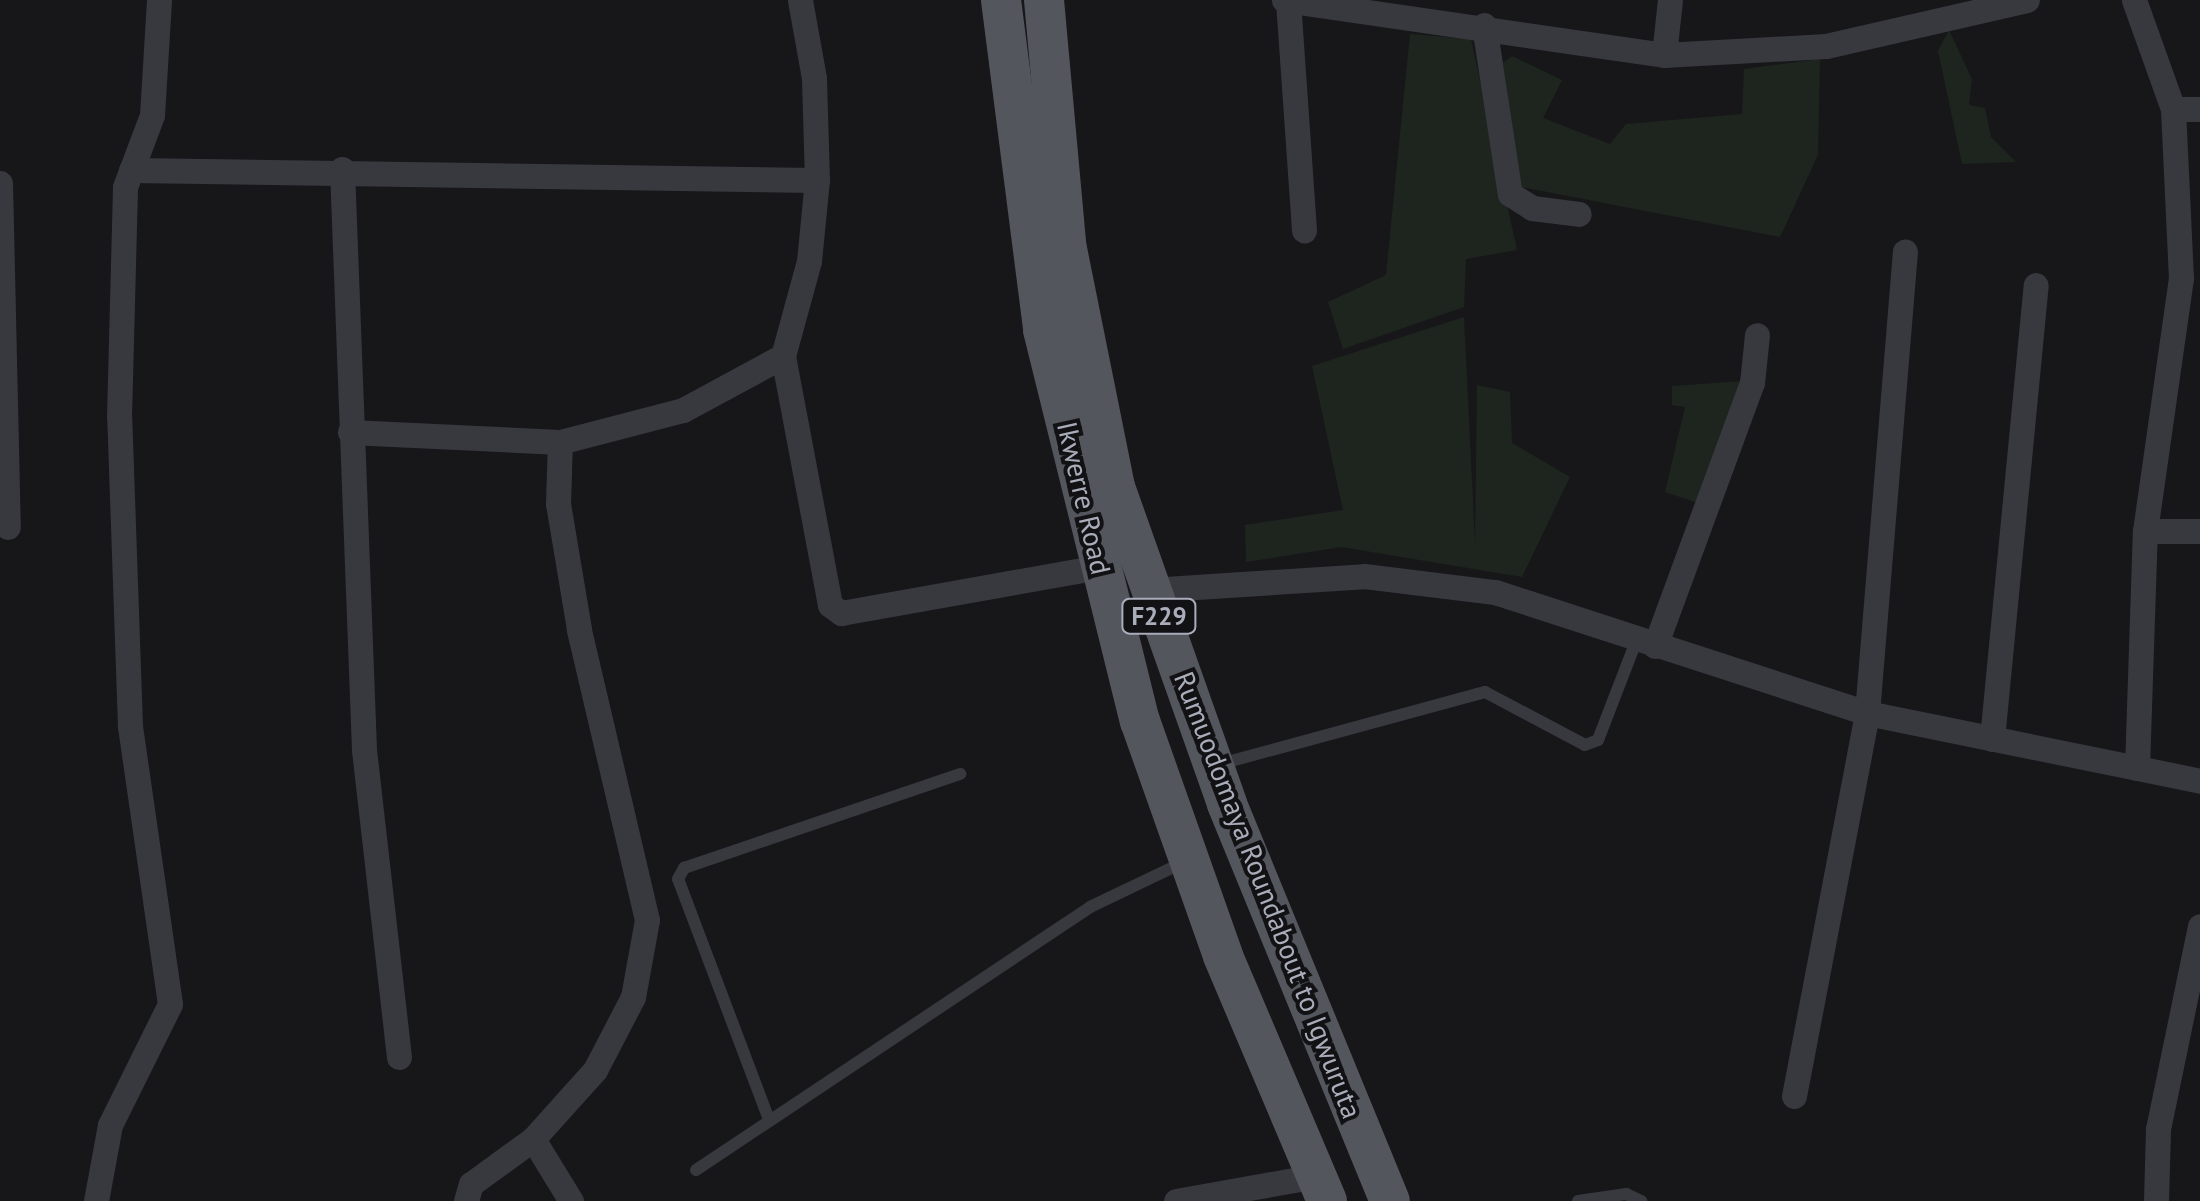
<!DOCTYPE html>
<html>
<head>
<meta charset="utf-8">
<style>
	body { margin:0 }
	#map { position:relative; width:2200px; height:1201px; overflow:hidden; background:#17171a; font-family:"PT Sans",sans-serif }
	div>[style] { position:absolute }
	.green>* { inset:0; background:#1d251e }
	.service>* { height:12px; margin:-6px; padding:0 6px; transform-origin:6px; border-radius:6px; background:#38393f }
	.minor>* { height:25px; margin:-12.5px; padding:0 12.5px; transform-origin:12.5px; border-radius:12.5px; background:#38393f }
	.primary>* { height:40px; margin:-20px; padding:0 20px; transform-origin:20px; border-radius:20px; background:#54565e }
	span { translate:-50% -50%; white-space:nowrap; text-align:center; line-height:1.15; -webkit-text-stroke:8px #121215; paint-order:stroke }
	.shield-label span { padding:2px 8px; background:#121215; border:2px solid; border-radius:8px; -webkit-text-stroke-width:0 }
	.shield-label { font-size:25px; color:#a9adba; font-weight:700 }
	.street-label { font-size:28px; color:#a9adba }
</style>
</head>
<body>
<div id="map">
	<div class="green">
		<i style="clip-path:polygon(1949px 30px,1972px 79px,1969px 105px,1985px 108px,1991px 137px,2016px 162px,1962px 164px,1938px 51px)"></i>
		<i style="clip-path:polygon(1410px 34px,1471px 39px,1517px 250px,1466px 259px,1464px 307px,1343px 349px,1328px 302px,1386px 275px)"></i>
		<i style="clip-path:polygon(1512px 56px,1562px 80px,1543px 118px,1610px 144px,1626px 124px,1742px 114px,1744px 69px,1820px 59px,1818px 155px,1780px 237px,1521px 187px,1503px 63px)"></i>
		<i style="clip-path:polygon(1464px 317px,1475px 542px,1477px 385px,1510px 392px,1512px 443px,1570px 477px,1522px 577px,1341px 547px,1246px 562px,1245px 525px,1343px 510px,1312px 366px)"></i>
		<i style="clip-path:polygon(1743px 381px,1704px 505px,1665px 492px,1685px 407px,1672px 405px,1672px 386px)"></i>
	</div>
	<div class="service">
		<i style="left:1220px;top:764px;width:275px;rotate:-15.2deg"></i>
		<i style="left:1485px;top:692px;width:113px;rotate:27.9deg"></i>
		<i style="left:1585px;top:745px;width:14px;rotate:-21deg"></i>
		<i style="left:1598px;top:740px;width:108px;rotate:-68.9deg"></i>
		<i style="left:768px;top:1117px;width:254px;rotate:-110.7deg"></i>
		<i style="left:678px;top:879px;width:13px;rotate:-61deg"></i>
		<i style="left:684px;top:868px;width:292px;rotate:-18.8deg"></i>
		<i style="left:696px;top:1170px;width:474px;rotate:-33.7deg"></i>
		<i style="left:1090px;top:907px;width:104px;rotate:-25.6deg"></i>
		<i style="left:1578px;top:1201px;width:49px;rotate:-8.3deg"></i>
		<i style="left:1626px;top:1194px;width:17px;rotate:25deg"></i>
	</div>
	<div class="minor">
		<i style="left:1284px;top:0;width:384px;rotate:8.2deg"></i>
		<i style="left:1664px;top:55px;width:162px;rotate:-3.2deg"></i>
		<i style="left:1826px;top:46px;width:206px;rotate:-12.9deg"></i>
		<i style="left:2134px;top:0;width:116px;rotate:70.3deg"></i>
		<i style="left:2173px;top:109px;width:169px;rotate:87.3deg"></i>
		<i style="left:2181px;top:278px;width:256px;rotate:98.1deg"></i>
		<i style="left:2145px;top:531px;width:55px"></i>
		<i style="left:1288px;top:1px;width:230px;rotate:86deg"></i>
		<i style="left:1484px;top:25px;width:171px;rotate:81.3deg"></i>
		<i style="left:1510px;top:194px;width:26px;rotate:32deg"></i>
		<i style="left:1532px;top:208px;width:47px;rotate:7.3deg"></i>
		<i style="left:1664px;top:55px;width:55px;rotate:-83.8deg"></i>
		<i style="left:2173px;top:109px;width:27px"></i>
		<i style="left:342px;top:169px;width:581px;rotate:87.83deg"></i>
		<i style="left:364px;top:750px;width:309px;rotate:83.5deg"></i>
		<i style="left:131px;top:170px;width:686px;rotate:0.84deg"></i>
		<i style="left:0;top:183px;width:344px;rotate:88.7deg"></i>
		<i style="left:783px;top:356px;width:253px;rotate:79.3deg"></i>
		<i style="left:830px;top:605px;width:14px;rotate:36deg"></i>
		<i style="left:841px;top:613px;width:263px;rotate:-10.1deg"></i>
		<i style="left:350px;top:432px;width:210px;rotate:2.7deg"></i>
		<i style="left:1150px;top:590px;width:214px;rotate:-3.7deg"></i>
		<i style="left:1364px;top:576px;width:132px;rotate:7deg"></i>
		<i style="left:1495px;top:592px;width:391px;rotate:18deg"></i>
		<i style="left:1867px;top:713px;width:340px;rotate:11.5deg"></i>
		<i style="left:1655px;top:646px;width:280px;rotate:-69.8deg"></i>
		<i style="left:1752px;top:383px;width:48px;rotate:-84.1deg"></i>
		<i style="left:1992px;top:739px;width:456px;rotate:-84.5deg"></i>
		<i style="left:2137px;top:768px;width:237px;rotate:-88.1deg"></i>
		<i style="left:1794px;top:1096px;width:390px;rotate:-79.2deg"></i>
		<i style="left:1867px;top:713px;width:463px;rotate:-85.3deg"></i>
		<i style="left:533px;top:1139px;width:73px;rotate:58.5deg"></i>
		<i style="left:96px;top:1201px;width:77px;rotate:-79.6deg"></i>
		<i style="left:110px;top:1125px;width:135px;rotate:-63.6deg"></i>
		<i style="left:170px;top:1004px;width:281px;rotate:-98.2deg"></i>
		<i style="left:130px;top:726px;width:309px;rotate:-92deg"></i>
		<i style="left:119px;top:417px;width:230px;rotate:-88.5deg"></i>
		<i style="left:125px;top:187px;width:77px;rotate:-69.4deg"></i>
		<i style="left:152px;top:115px;width:115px;rotate:-86.5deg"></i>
		<i style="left:466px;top:1201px;width:18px;rotate:-74deg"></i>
		<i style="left:471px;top:1184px;width:77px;rotate:-36deg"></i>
		<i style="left:533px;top:1139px;width:93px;rotate:-48.1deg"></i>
		<i style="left:595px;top:1070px;width:82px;rotate:-62.5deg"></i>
		<i style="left:633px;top:997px;width:78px;rotate:-79.7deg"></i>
		<i style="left:647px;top:920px;width:299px;rotate:-103.2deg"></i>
		<i style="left:579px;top:629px;width:127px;rotate:-99.5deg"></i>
		<i style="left:558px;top:504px;width:62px;rotate:-88.2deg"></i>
		<i style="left:560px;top:442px;width:127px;rotate:-14.6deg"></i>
		<i style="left:683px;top:410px;width:114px;rotate:-28.4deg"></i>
		<i style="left:783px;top:356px;width:98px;rotate:-74.7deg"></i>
		<i style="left:809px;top:261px;width:81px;rotate:-84.4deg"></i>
		<i style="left:817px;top:180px;width:102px;rotate:-91.7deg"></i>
		<i style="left:814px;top:78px;width:79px;rotate:-100.2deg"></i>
		<i style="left:1176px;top:1201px;width:142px;rotate:-10.1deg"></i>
		<i style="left:2156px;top:1201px;width:72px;rotate:-88.4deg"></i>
		<i style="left:2158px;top:1129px;width:207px;rotate:-78.3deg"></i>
	</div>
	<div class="primary">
		<i style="left:1001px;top:0;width:333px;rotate:82.7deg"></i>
		<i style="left:1043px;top:330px;width:403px;rotate:76.1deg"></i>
		<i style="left:1140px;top:721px;width:249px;rotate:70.5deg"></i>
		<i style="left:1223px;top:956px;width:266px;rotate:67deg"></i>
		<i style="left:1044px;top:0;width:245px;rotate:84.8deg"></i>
		<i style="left:1066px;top:244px;width:248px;rotate:78.6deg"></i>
		<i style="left:1115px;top:487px;width:336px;rotate:70.5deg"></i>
		<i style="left:1227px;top:804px;width:429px;rotate:67.7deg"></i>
	</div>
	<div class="shield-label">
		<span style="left:1159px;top:616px">F229</span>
	</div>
	<div class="street-label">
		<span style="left:1084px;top:498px;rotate:77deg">Ikwerre Road</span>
		<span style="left:1268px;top:895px;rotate:69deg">Rumuodomaya Roundabout to Igwuruta</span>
	</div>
</div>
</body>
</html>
